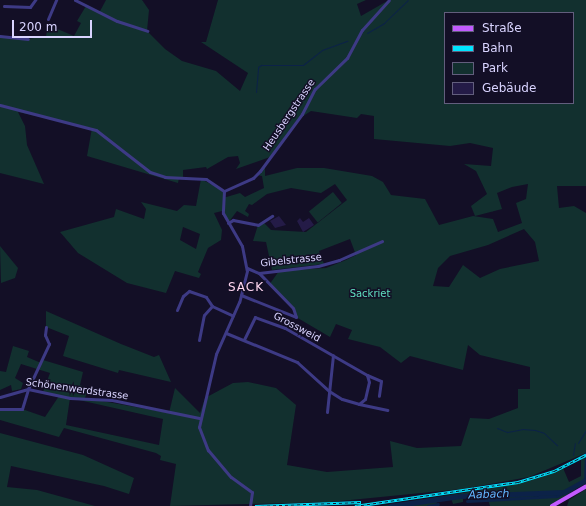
<!DOCTYPE html>
<html>
<head>
<meta charset="utf-8">
<style>
	body { margin:0 }
	#map { position:relative; width:586px; height:506px; overflow:hidden; background:#130f26; font-family:"DejaVu Sans",sans-serif }
	div>[style] { position:absolute }
	.green>* { inset:0; background:#12302f; transform-origin:0 0 }
	.stream>* { height:1px; margin:-0.5px; padding:0 0.5px; transform-origin:0.5px; border-radius:0.5px; background:#0c2248 }
	.canal>* { height:3px; margin:-1.5px; padding:0 1.5px; transform-origin:1.5px; border-radius:1.5px; background:#0c2248 }
	.river>* { height:5px; margin:-2.5px; padding:0 2.5px; transform-origin:2.5px; border-radius:2.5px; background:#0c2248 }
	.building>* { inset:0; background:#241b47 }
	.minor>* { height:3px; margin:-1.5px; padding:0 1.5px; transform-origin:1.5px; border-radius:1.5px; background:#3d3a85 }
	.major>* { height:4px; margin:-2px; padding:0 2px; transform-origin:2px; border-radius:2px; background:#c25bff }
	.rail>* { height:2.5px; margin-top:-1.25px; transform-origin:0; background:repeating-linear-gradient(90deg,#130f26 0 3px,#00e5ff 0 6px); box-sizing:border-box; border-block:1px solid #00e5ff }
	span { translate:-50% -50%; white-space:nowrap; text-align:center; line-height:1.15; -webkit-text-stroke:3px #130f26; paint-order:stroke }
	.street-label { font-size:10px; color:#d9d4ff }
	.park-label { font-size:10px; color:#5fe0c0 }
	.water-label { font-size:11px; color:#62b6ff; font-style:italic }
	.quarter-label { font-size:12px; color:#ffd6f0; letter-spacing:1px }
	.legend { position:absolute; left:444px; top:12px; width:130px; height:92px; box-sizing:border-box; background:#130f26; border:1px solid #625e7d; margin:0; padding:5px 7px; list-style:none; font-size:12px; color:#d9d4ff }
	.legend li { display:flex; align-items:center; gap:8px; height:20px }
	.legend b { width:20px; border:1px solid #625e7d }
	.scale { position:absolute; left:12px; top:20px; width:80px; height:18px; box-sizing:border-box; border:2px solid #d9d4ff; border-top:0; padding-left:5px; font-size:12px; line-height:14px; white-space:nowrap; color:#d9d4ff; -webkit-text-stroke:3px #130f26; paint-order:stroke }
</style>
</head>
<body>
<div id="map">
	<div class="green">
		<i style="clip-path:polygon(evenodd,106px 0,142px 0,149px 10px,147px 31px,165px 49px,182px 61px,216px 71px,240px 91px,248px 73px,201px 42px,206px 42px,218px 0,366px 0,357px 4px,361px 16px,389px 0,586px 0,586px 186px,557px 186px,559px 208px,574px 206px,586px 213px,586px 453px,529px 477px,462px 489px,330px 502px,170px 506px,176px 464px,160px 460px,161px 456px,156px 453px,64px 428px,59px 437px,0 420px,0 409px,22px 409px,45px 417px,59px 396px,43px 392px,50px 373px,21px 364px,15px 378px,23px 383px,21px 389px,12px 391px,11px 385px,0 390px,0 371px,6px 372px,13px 346px,29px 351px,27px 357px,41px 363px,43px 360px,83px 372px,80px 385px,88px 389px,85px 398px,169px 413px,175px 388px,200px 413px,205px 398px,233px 383px,248px 382px,276px 388px,296px 405px,287px 465px,327px 472px,393px 467px,390px 441px,417px 448px,461px 446px,470px 418px,489px 419px,518px 408px,518px 389px,530px 389px,530px 367px,480px 355px,468px 345px,463px 370px,410px 356px,401px 363px,380px 347px,348px 339px,352px 330px,336px 324px,330px 337px,296px 317px,294px 309px,269px 285px,279px 271px,326px 268px,346px 260px,356px 255px,350px 239px,319px 251px,324px 264px,272px 270px,266px 242px,253px 241px,258px 225px,263px 222px,271px 230px,306px 232px,347px 200px,335px 184px,321px 193px,291px 188px,267px 194px,252px 205px,249px 204px,245px 211px,249px 214px,248px 217px,237px 211px,228px 223px,222px 211px,214px 213px,222px 230px,221px 240px,208px 248px,198px 272px,201px 274px,199px 278px,175px 271px,166px 293px,127px 283px,78px 253px,60px 232px,114px 217px,116px 209px,144px 219px,146px 209px,141px 202px,177px 211px,184px 205px,196px 206px,201px 179px,224px 191px,223px 198px,240px 193px,245px 197px,264px 188px,262px 176px,256px 175px,265px 165px,265px 176px,297px 168px,324px 168px,372px 176px,383px 182px,391px 195px,425px 199px,439px 225px,473px 216px,493px 219px,498px 232px,522px 223px,516px 203px,526px 199px,528px 184px,512px 187px,497px 193px,502px 209px,475px 216px,471px 206px,487px 194px,476px 171px,464px 164px,491px 166px,493px 148px,470px 143px,450px 146px,374px 139px,374px 116px,361px 114px,357px 118px,311px 111px,297px 120px,270px 157px,236px 169px,240px 163px,238px 156px,228px 157px,207px 169px,206px 167px,183px 170px,183px 178px,179px 178px,178px 183px,87px 156px,92px 128px,18px 112px,25px 126px,27px 145px,44px 184px,0 173px,0 36px,28px 39px,46px 36px,48px 25px,74px 36px,81px 23px,77px 21px,86px 6px,99px 13px,106px 0,445px 13px,573px 13px,573px 103px,445px 103px,445px 13px,106px 0,183px 227px,200px 234px,196px 249px,180px 240px,183px 227px,106px 0,524px 229px,535px 242px,539px 261px,500px 269px,480px 278px,463px 265px,449px 287px,433px 286px,438px 268px,450px 256px,488px 245px,524px 229px,106px 0,70px 398px,163px 419px,159px 445px,66px 425px,70px 398px)"></i>
		<i style="left:333px;top:192px;width:14px;height:31px;rotate:51deg"></i>
		<i style="clip-path:polygon(0 246px,18px 268px,15px 278px,1px 283px)"></i>
		<i style="clip-path:polygon(46px 311px,121px 344px,154px 357px,159px 355px,171px 382px,119px 370px,118px 373px,63px 356px,69px 336px,46px 327px)"></i>
		<i style="clip-path:polygon(0 433px,83px 455px,134px 478px,129px 494px,104px 486px,11px 466px,7px 487px,37px 490px,95px 506px,0 506px)"></i>
		<i style="clip-path:polygon(586px 456px,586px 486px,585px 482px,552px 506px,490px 506px,487px 497px,463px 497px,463px 502px,453px 504px,451px 498px,438px 499px,436px 505px,432px 506px,381px 506px,494px 488px,538px 478px,563px 468px,569px 482px,581px 476px,581px 459px)"></i>
		<i style="clip-path:polygon(586px 489px,586px 506px,567px 506px,569px 500px)"></i>
	</div>
	<div class="stream">
		<i style="left:367px;top:33px;width:20px;rotate:-30deg"></i>
		<i style="left:384px;top:23px;width:33px;rotate:-44deg"></i>
		<i style="left:256px;top:92px;width:25px;rotate:-85deg"></i>
		<i style="left:258px;top:67px;width:4px;rotate:-34deg"></i>
		<i style="left:261px;top:65px;width:42px"></i>
		<i style="left:303px;top:65px;width:24px;rotate:-38deg"></i>
		<i style="left:322px;top:50px;width:27px;rotate:-20deg"></i>
		<i style="left:497px;top:428px;width:11px;rotate:22deg"></i>
		<i style="left:507px;top:432px;width:15px;rotate:-11deg"></i>
		<i style="left:522px;top:429px;width:13px;rotate:4deg"></i>
		<i style="left:535px;top:430px;width:9px;rotate:18deg"></i>
		<i style="left:544px;top:433px;width:18px;rotate:43deg"></i>
		<i style="left:578px;top:443px;width:15px;rotate:-58deg"></i>
		<i style="left:573px;top:455px;width:12px;rotate:-81deg"></i>
	</div>
	<div class="canal">
		<i style="left:585px;top:481px;width:28px;rotate:-88deg"></i>
		<i style="left:467px;top:501px;width:90px;rotate:-3.2deg"></i>
		<i style="left:557px;top:496px;width:14px;rotate:-25deg"></i>
		<i style="left:428px;top:506px;width:10px;rotate:-11deg"></i>
	</div>
	<div class="river">
		<i style="left:390px;top:506px;width:71px;rotate:-8.1deg"></i>
		<i style="left:460px;top:496px;width:104px;rotate:-2.2deg"></i>
		<i style="left:564px;top:492px;width:25px;rotate:-29deg"></i>
	</div>
	<div class="building">
		<i style="clip-path:polygon(279px 216px,286px 225px,275px 228px,270px 221px)"></i>
		<i style="clip-path:polygon(300px 218px,303px 222px,309px 218px,314px 225px,303px 232px,297px 221px)"></i>
	</div>
	<div class="minor">
		<i style="left:75px;top:0;width:47px;rotate:26.6deg"></i>
		<i style="left:117px;top:21px;width:32px;rotate:18deg"></i>
		<i style="left:4px;top:6px;width:26px;rotate:2deg"></i>
		<i style="left:30px;top:7px;width:9px;rotate:-54deg"></i>
		<i style="left:48px;top:19px;width:21px;rotate:-67deg"></i>
		<i style="left:0;top:36px;width:28px;rotate:6deg"></i>
		<i style="left:0;top:105px;width:99px;rotate:14.6deg"></i>
		<i style="left:96px;top:130px;width:68px;rotate:37.9deg"></i>
		<i style="left:150px;top:172px;width:16px;rotate:18deg"></i>
		<i style="left:165px;top:177px;width:41px;rotate:2.8deg"></i>
		<i style="left:206px;top:179px;width:22px;rotate:34deg"></i>
		<i style="left:224px;top:191px;width:22px;rotate:93deg"></i>
		<i style="left:223px;top:213px;width:38px;rotate:60deg"></i>
		<i style="left:242px;top:246px;width:25px;rotate:79deg"></i>
		<i style="left:247px;top:271px;width:32px;rotate:104deg"></i>
		<i style="left:239px;top:302px;width:57px;rotate:113.9deg"></i>
		<i style="left:216px;top:354px;width:75px;rotate:103.1deg"></i>
		<i style="left:199px;top:427px;width:25px;rotate:69deg"></i>
		<i style="left:208px;top:450px;width:35px;rotate:50deg"></i>
		<i style="left:231px;top:477px;width:26px;rotate:36deg"></i>
		<i style="left:252px;top:492px;width:14px;rotate:98deg"></i>
		<i style="left:224px;top:191px;width:32px;rotate:-24deg"></i>
		<i style="left:253px;top:178px;width:10px;rotate:-45deg"></i>
		<i style="left:260px;top:171px;width:71px;rotate:-53.6deg"></i>
		<i style="left:302px;top:114px;width:28px;rotate:-63deg"></i>
		<i style="left:315px;top:89px;width:45px;rotate:-44.1deg"></i>
		<i style="left:347px;top:58px;width:32px;rotate:-62deg"></i>
		<i style="left:362px;top:30px;width:40px;rotate:-48deg"></i>
		<i style="left:228px;top:223px;width:6px;rotate:-31deg"></i>
		<i style="left:233px;top:220px;width:25px;rotate:11deg"></i>
		<i style="left:258px;top:225px;width:17px;rotate:-33deg"></i>
		<i style="left:247px;top:268px;width:13px;rotate:23deg"></i>
		<i style="left:259px;top:273px;width:59px;rotate:-6.8deg"></i>
		<i style="left:318px;top:266px;width:22px;rotate:-16deg"></i>
		<i style="left:339px;top:260px;width:47px;rotate:-23.8deg"></i>
		<i style="left:241px;top:295px;width:59px;rotate:21.8deg"></i>
		<i style="left:296px;top:317px;width:9px;rotate:-108deg"></i>
		<i style="left:293px;top:308px;width:49px;rotate:-134.2deg"></i>
		<i style="left:177px;top:310px;width:15px;rotate:-67deg"></i>
		<i style="left:183px;top:296px;width:8px;rotate:-40deg"></i>
		<i style="left:189px;top:291px;width:18px;rotate:19deg"></i>
		<i style="left:206px;top:297px;width:11px;rotate:56deg"></i>
		<i style="left:226px;top:333px;width:77px;rotate:22.2deg"></i>
		<i style="left:297px;top:362px;width:43px;rotate:42.2deg"></i>
		<i style="left:329px;top:391px;width:15px;rotate:32deg"></i>
		<i style="left:342px;top:399px;width:18px;rotate:16deg"></i>
		<i style="left:359px;top:404px;width:8px;rotate:-40deg"></i>
		<i style="left:365px;top:399px;width:17px;rotate:-77deg"></i>
		<i style="left:369px;top:382px;width:7px;rotate:-106deg"></i>
		<i style="left:367px;top:375px;width:95px;rotate:-150.2deg"></i>
		<i style="left:285px;top:328px;width:32px;rotate:-160deg"></i>
		<i style="left:255px;top:317px;width:25px;rotate:116deg"></i>
		<i style="left:199px;top:340px;width:25px;rotate:-79deg"></i>
		<i style="left:204px;top:315px;width:12px;rotate:-48deg"></i>
		<i style="left:212px;top:306px;width:23px;rotate:25deg"></i>
		<i style="left:367px;top:375px;width:15px;rotate:23deg"></i>
		<i style="left:381px;top:381px;width:15px;rotate:98deg"></i>
		<i style="left:0;top:397px;width:29px;rotate:-16deg"></i>
		<i style="left:28px;top:389px;width:43px;rotate:12.1deg"></i>
		<i style="left:70px;top:398px;width:42px;rotate:2.7deg"></i>
		<i style="left:112px;top:400px;width:89px;rotate:11.7deg"></i>
		<i style="left:359px;top:404px;width:29px;rotate:12deg"></i>
		<i style="left:0;top:409px;width:22px"></i>
		<i style="left:22px;top:409px;width:21px;rotate:-73deg"></i>
		<i style="left:28px;top:389px;width:50px;rotate:-65deg"></i>
		<i style="left:49px;top:344px;width:10px;rotate:-114deg"></i>
		<i style="left:45px;top:335px;width:8px;rotate:-83deg"></i>
		<i style="left:327px;top:412px;width:57px;rotate:-84deg"></i>
	</div>
	<div class="major">
		<i style="left:552px;top:506px;width:39px;rotate:-30deg"></i>
	</div>
	<div class="rail">
		<i style="left:255px;top:506px;width:106px;rotate:-2.2deg"></i>
		<i style="left:355px;top:506px;width:165px;rotate:-8.4deg"></i>
		<i style="left:518px;top:482px;width:38px;rotate:-17deg"></i>
		<i style="left:554px;top:471px;width:36px;rotate:-27deg"></i>
	</div>
	<div class="street-label">
		<span style="left:289px;top:115px;rotate:-56deg">Heusbergstrasse</span>
		<span style="left:291px;top:260px;rotate:-6deg">Gibelstrasse</span>
		<span style="left:297px;top:327px;rotate:28deg">Grossweid</span>
		<span style="left:77px;top:389px;rotate:8deg">Schönenwerdstrasse</span>
	</div>
	<div class="park-label">
		<span style="left:370px;top:294px">Sackriet</span>
	</div>
	<div class="water-label">
		<span style="left:489px;top:495px;rotate:-2deg">Aabach</span>
	</div>
	<div class="quarter-label">
		<span style="left:246px;top:288px">SACK</span>
	</div>
	<ul class="legend">
	<li><b style="height:5px;background:#c25bff"></b>Straße</li>
	<li><b style="height:5px;background:#00e5ff"></b>Bahn</li>
	<li><b style="height:11px;background:#12302f"></b>Park</li>
	<li><b style="height:11px;background:#241b47"></b>Gebäude</li>
	</ul>
	<div class="scale">200 m</div>
</div>
</body>
</html>
